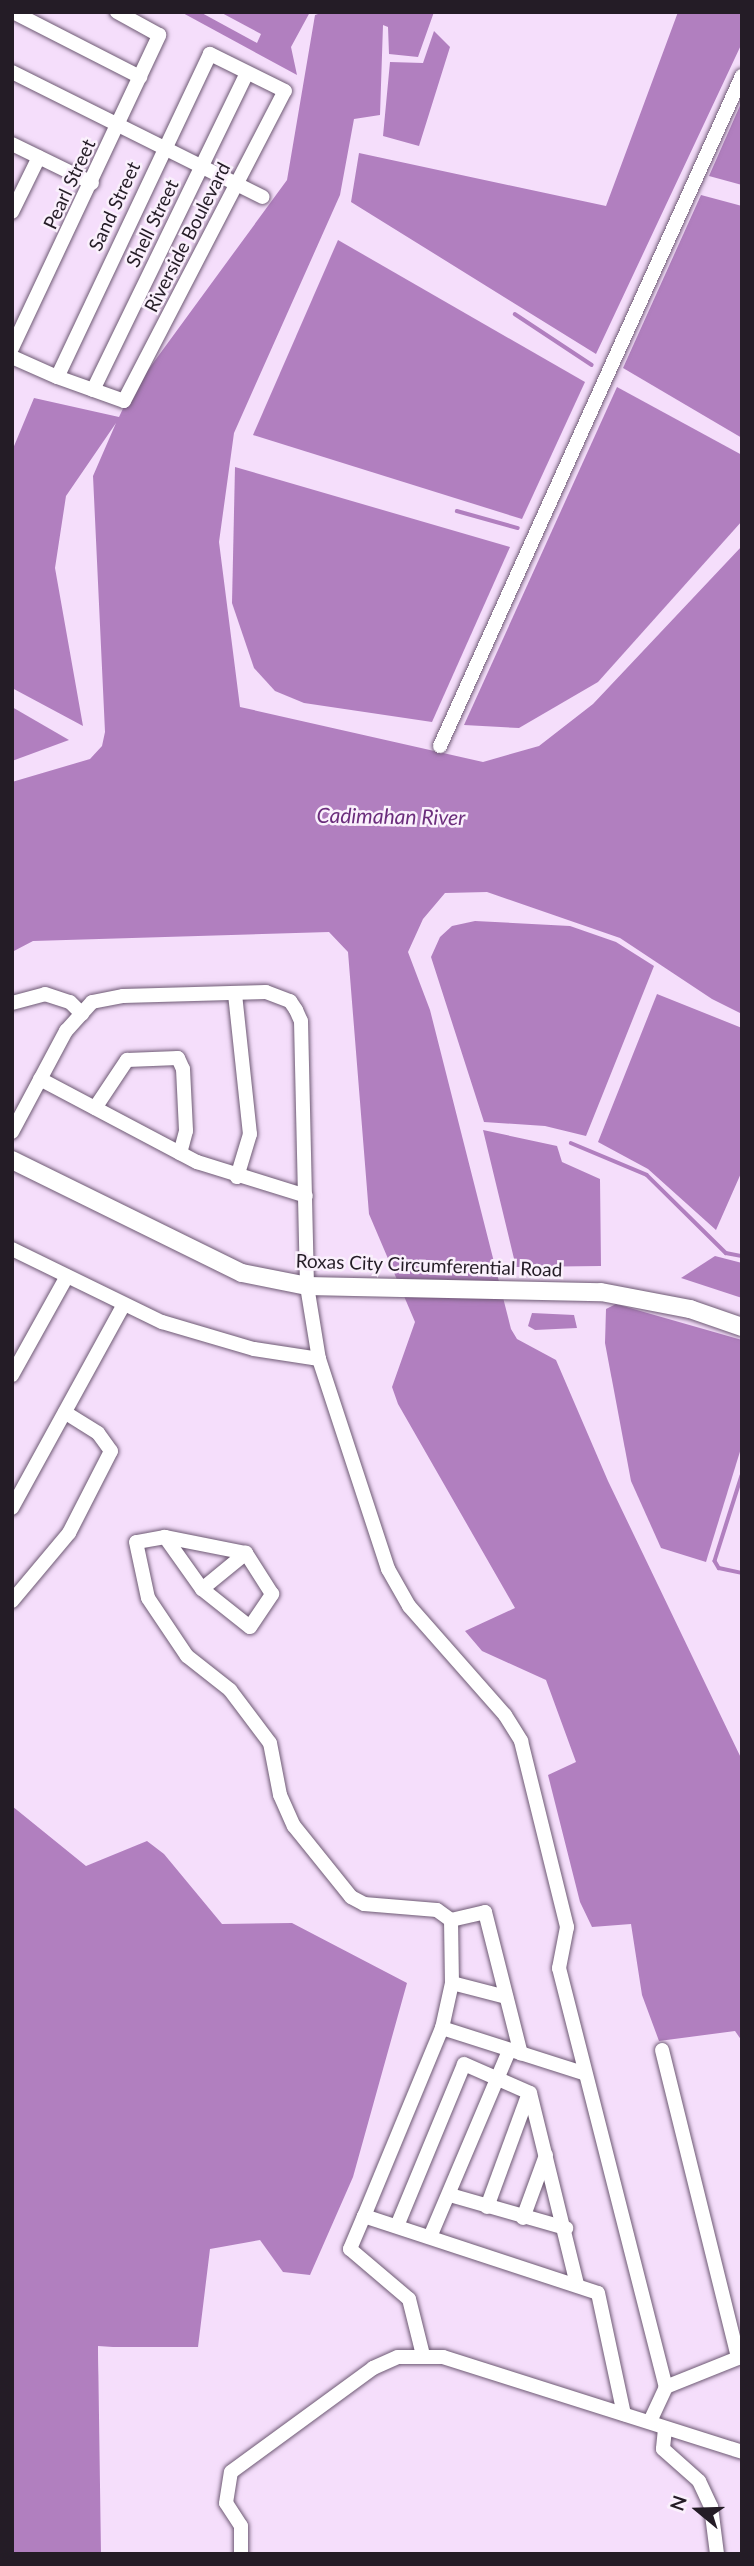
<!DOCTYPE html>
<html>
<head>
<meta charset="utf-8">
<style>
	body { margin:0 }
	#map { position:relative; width:754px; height:2566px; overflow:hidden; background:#f5defb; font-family:Lato,sans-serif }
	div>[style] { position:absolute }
	.water>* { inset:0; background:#b17fbf }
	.pier>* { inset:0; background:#f5defb }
	.stream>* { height:3.5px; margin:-1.75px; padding:0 1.75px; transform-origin:1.75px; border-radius:1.75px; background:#b17fbf }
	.roads { filter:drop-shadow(0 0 2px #6e5a74) drop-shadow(0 0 2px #6e5a74) }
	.minor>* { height:14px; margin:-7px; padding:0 7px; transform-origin:7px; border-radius:7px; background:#fff }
	.major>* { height:18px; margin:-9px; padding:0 9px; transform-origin:9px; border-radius:9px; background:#fff }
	span { translate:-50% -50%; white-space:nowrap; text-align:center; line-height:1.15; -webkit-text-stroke:5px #faf0fc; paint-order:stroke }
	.street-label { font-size:19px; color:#241c26 }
	.water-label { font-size:21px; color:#6b2d7c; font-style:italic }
	.frame { position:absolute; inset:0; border:14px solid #241c26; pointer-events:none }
	.north { position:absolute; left:663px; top:2475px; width:70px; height:70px; -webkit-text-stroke:5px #faf0fc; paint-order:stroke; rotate:289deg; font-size:19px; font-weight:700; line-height:28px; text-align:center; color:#241c26 }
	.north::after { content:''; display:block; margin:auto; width:24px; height:32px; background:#241c26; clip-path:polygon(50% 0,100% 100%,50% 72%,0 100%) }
</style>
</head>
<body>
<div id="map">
	<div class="water">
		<i style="clip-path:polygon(181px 12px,200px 12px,257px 43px,261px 34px,220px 12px,310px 12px,291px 47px,297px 75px)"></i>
		<i style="clip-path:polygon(324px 12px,434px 12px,418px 57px,389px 54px,388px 27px,383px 25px,380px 115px,354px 119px,340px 195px,234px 433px,219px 542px,240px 707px,483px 762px,539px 746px,593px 704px,742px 546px,742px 1014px,712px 999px,620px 938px,487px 892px,445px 893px,423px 919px,408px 952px,430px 1010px,511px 1329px,517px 1339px,556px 1360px,608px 1481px,742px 1760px,742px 2041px,735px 2031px,659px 2041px,642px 1995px,631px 1924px,592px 1927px,580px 1902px,548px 1775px,576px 1762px,546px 1680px,482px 1651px,465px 1631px,515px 1608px,398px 1404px,392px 1387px,415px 1322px,369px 1214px,348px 952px,329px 932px,33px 941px,12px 952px,12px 782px,90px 759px,102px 746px,105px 732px,93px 476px,116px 423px,66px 496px,55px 568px,83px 726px,12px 688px,12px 451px,34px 398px,119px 417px,129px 396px,287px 180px,315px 15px)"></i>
		<i style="clip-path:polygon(678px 12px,742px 12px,742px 43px,596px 354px,351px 202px,359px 153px,606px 206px)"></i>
		<i style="clip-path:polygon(434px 31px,450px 47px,419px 146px,383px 136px,390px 62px,423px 63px)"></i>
		<i style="clip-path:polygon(742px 101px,742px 185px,709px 176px)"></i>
		<i style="clip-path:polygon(701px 195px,742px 206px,742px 438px,623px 368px)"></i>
		<i style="clip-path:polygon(338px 240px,585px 382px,522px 519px,253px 435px)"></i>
		<i style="clip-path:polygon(617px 387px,742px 455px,742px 521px,598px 682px,519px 728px,464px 725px)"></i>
		<i style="clip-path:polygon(235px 467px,510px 547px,432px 722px,304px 703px,275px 691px,254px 668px,232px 603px)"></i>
		<i style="clip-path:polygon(12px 707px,69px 740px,12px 761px)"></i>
		<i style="clip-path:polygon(475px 921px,570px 926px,616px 942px,654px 966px,586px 1136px,545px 1126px,484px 1122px,431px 957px,440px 937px,452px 926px)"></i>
		<i style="clip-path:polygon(657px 994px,742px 1028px,742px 1171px,716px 1230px,648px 1169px,598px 1142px)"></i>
		<i style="clip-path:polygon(483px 1130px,557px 1146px,562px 1162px,600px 1179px,601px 1266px,516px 1267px)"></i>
		<i style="clip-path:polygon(715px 1256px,742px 1263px,742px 1298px,681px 1278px)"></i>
		<i style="clip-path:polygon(616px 1304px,742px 1340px,742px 1445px,706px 1562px,661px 1548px,631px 1481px,605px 1343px,606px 1309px)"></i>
		<i style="clip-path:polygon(532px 1313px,574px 1315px,577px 1328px,535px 1330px,528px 1326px)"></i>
		<i style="clip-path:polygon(12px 1806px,86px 1866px,147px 1841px,164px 1854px,222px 1924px,292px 1923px,407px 1983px,353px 2177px,310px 2275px,283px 2272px,260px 2240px,210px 2249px,198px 2347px,98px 2347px,101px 2554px,12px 2554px)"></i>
	</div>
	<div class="pier">
		<i style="clip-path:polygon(98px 2346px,113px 2347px,102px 2350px,105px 2554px)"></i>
	</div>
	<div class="stream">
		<i style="left:515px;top:314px;width:92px;rotate:33.5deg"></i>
		<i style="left:457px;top:511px;width:63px;rotate:15.6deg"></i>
		<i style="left:571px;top:1143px;width:82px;rotate:22.8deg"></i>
		<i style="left:647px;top:1175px;width:111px;rotate:44.6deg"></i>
		<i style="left:726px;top:1253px;width:16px;rotate:11deg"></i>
		<i style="left:742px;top:1476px;width:89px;rotate:107.6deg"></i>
		<i style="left:715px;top:1561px;width:8px;rotate:60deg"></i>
		<i style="left:719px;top:1568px;width:24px;rotate:12deg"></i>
	</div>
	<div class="roads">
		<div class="minor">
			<i style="left:13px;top:12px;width:143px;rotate:27.1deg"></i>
			<i style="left:12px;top:72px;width:280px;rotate:26.5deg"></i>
			<i style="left:12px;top:144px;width:89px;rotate:26deg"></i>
			<i style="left:12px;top:212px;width:61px;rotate:-63.9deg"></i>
			<i style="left:12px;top:348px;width:346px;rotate:-64.8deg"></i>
			<i style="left:159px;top:35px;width:48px;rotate:-151.3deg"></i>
			<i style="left:12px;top:357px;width:49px;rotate:24deg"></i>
			<i style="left:57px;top:377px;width:71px;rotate:19.7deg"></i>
			<i style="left:124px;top:401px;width:349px;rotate:-62.6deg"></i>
			<i style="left:285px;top:91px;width:84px;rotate:-153.7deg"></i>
			<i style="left:210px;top:54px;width:357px;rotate:115.3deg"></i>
			<i style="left:93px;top:390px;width:352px;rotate:-64.1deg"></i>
			<i style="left:440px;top:746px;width:735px;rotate:-65.74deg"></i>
			<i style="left:235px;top:994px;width:141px;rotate:83.9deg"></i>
			<i style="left:250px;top:1134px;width:45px;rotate:106.8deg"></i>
			<i style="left:12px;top:1003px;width:34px;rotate:-15deg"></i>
			<i style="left:45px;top:994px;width:26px;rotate:18deg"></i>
			<i style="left:70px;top:1002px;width:17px;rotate:45deg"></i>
			<i style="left:40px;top:1079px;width:178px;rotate:27.9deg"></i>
			<i style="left:197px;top:1162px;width:114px;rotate:17.3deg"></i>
			<i style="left:95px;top:1108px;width:58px;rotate:-56.3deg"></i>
			<i style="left:127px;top:1060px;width:51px;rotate:-2.2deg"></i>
			<i style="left:178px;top:1058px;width:12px;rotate:66deg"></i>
			<i style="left:183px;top:1069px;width:62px;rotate:87.2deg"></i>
			<i style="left:186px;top:1131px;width:23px;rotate:105deg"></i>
			<i style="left:12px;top:1132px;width:115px;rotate:-61.9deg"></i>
			<i style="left:66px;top:1031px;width:39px;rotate:-48deg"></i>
			<i style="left:92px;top:1002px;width:32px;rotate:-11deg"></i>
			<i style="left:123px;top:996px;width:143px;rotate:-1.6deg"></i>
			<i style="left:266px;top:992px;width:26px;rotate:21deg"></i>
			<i style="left:290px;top:1001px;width:11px;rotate:56deg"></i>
			<i style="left:296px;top:1010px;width:12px;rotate:66deg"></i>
			<i style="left:301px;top:1021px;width:265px;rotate:88.7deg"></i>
			<i style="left:307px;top:1286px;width:74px;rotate:80.7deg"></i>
			<i style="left:319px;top:1359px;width:221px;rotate:71.8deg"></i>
			<i style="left:388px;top:1569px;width:43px;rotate:60.4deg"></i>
			<i style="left:409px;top:1606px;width:145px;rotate:48.6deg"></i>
			<i style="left:505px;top:1715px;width:31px;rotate:58deg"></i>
			<i style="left:521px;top:1741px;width:192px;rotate:76.1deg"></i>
			<i style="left:567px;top:1927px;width:42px;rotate:101deg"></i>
			<i style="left:559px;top:1968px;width:432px;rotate:75.7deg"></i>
			<i style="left:666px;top:2387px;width:38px;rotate:115deg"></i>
			<i style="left:12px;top:1249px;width:167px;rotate:26deg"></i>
			<i style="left:162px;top:1322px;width:96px;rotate:16.4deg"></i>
			<i style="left:254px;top:1349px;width:66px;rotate:8.7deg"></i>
			<i style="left:12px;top:1375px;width:113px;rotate:-60.9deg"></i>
			<i style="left:12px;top:1508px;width:230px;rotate:-61.2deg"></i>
			<i style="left:165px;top:1537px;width:64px;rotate:54.6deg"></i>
			<i style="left:246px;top:1553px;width:57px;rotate:140.7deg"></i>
			<i style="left:202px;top:1589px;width:61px;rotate:38.4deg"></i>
			<i style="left:250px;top:1627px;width:40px;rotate:-56deg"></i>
			<i style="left:272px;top:1594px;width:49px;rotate:-122.4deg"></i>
			<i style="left:246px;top:1553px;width:83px;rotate:-168.8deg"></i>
			<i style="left:165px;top:1537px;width:29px;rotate:170deg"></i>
			<i style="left:136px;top:1542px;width:57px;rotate:77.9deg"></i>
			<i style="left:148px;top:1598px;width:70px;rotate:56.1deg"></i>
			<i style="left:187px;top:1656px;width:55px;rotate:38.3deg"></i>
			<i style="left:230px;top:1690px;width:66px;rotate:53deg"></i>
			<i style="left:270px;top:1743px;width:53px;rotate:79.1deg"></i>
			<i style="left:280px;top:1795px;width:34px;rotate:66deg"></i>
			<i style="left:294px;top:1826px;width:91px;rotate:51.2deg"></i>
			<i style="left:351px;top:1897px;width:15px;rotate:28deg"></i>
			<i style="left:364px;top:1904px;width:73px;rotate:4.7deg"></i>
			<i style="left:437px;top:1910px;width:17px;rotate:36deg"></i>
			<i style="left:451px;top:1920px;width:63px;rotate:89.1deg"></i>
			<i style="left:452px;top:1983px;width:46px;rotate:102.5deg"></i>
			<i style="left:442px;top:2028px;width:204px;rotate:112.5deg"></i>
			<i style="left:364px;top:2216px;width:246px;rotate:18.2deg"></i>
			<i style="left:598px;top:2293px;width:124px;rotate:77.9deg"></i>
			<i style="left:12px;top:1601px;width:89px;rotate:-50deg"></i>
			<i style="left:69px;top:1533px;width:92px;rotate:-62.9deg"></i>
			<i style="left:111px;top:1451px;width:22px;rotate:-126deg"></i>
			<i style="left:98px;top:1433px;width:39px;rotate:-148deg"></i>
			<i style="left:451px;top:1920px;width:35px;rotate:-13deg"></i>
			<i style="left:485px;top:1912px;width:146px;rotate:75.8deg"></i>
			<i style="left:452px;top:1983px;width:56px;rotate:14.5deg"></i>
			<i style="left:442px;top:2028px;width:148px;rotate:17.7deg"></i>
			<i style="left:662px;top:2050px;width:317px;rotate:76.1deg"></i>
			<i style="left:738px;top:2358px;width:78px;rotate:158.1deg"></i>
			<i style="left:450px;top:2195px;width:121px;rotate:15.9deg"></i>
			<i style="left:487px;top:2207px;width:121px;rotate:-69.8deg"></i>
			<i style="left:364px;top:2216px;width:36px;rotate:113deg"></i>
			<i style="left:350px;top:2249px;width:77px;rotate:40.3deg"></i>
			<i style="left:409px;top:2299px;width:58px;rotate:76deg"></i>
			<i style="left:523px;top:2218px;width:67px;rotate:-69.9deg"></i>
			<i style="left:397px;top:2226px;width:175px;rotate:-67.5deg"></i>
			<i style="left:464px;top:2064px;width:72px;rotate:23.7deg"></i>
			<i style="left:530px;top:2093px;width:198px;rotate:76.2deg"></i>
			<i style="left:430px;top:2237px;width:202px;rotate:-67deg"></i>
			<i style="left:665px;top:2429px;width:20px;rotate:96deg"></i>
			<i style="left:663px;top:2449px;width:48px;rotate:41.6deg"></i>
			<i style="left:699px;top:2481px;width:29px;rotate:65deg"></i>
			<i style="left:711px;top:2507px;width:47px;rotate:82.7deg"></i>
			<i style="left:241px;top:2554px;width:28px;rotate:-90deg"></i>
			<i style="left:241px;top:2526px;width:27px;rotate:-123deg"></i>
			<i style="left:226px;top:2503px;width:31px;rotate:-81deg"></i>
			<i style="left:231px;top:2472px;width:176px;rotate:-36.2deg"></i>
			<i style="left:373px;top:2368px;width:27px;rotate:-24deg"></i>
			<i style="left:398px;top:2357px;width:45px"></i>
			<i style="left:443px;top:2357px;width:314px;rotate:17.6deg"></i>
		</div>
		<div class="major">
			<i style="left:12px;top:1160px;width:256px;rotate:26.2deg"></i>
			<i style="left:242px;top:1273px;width:66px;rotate:11.3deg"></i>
			<i style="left:307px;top:1286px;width:294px;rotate:1.2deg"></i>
			<i style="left:601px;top:1292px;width:91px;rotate:10.8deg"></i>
			<i style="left:690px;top:1309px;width:55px;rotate:19.1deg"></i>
		</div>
	</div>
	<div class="street-label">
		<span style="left:69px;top:184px;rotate:-65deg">Pearl Street</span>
		<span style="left:114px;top:206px;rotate:-65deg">Sand Street</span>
		<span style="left:152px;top:223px;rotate:-64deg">Shell Street</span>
		<span style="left:187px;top:237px;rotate:-63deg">Riverside Boulevard</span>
		<span style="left:429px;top:1265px;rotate:2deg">Roxas City Circumferential Road</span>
	</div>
	<div class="water-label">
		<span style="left:391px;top:816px;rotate:1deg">Cadimahan River</span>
	</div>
	<div class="frame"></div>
	<div class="north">N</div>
</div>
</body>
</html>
